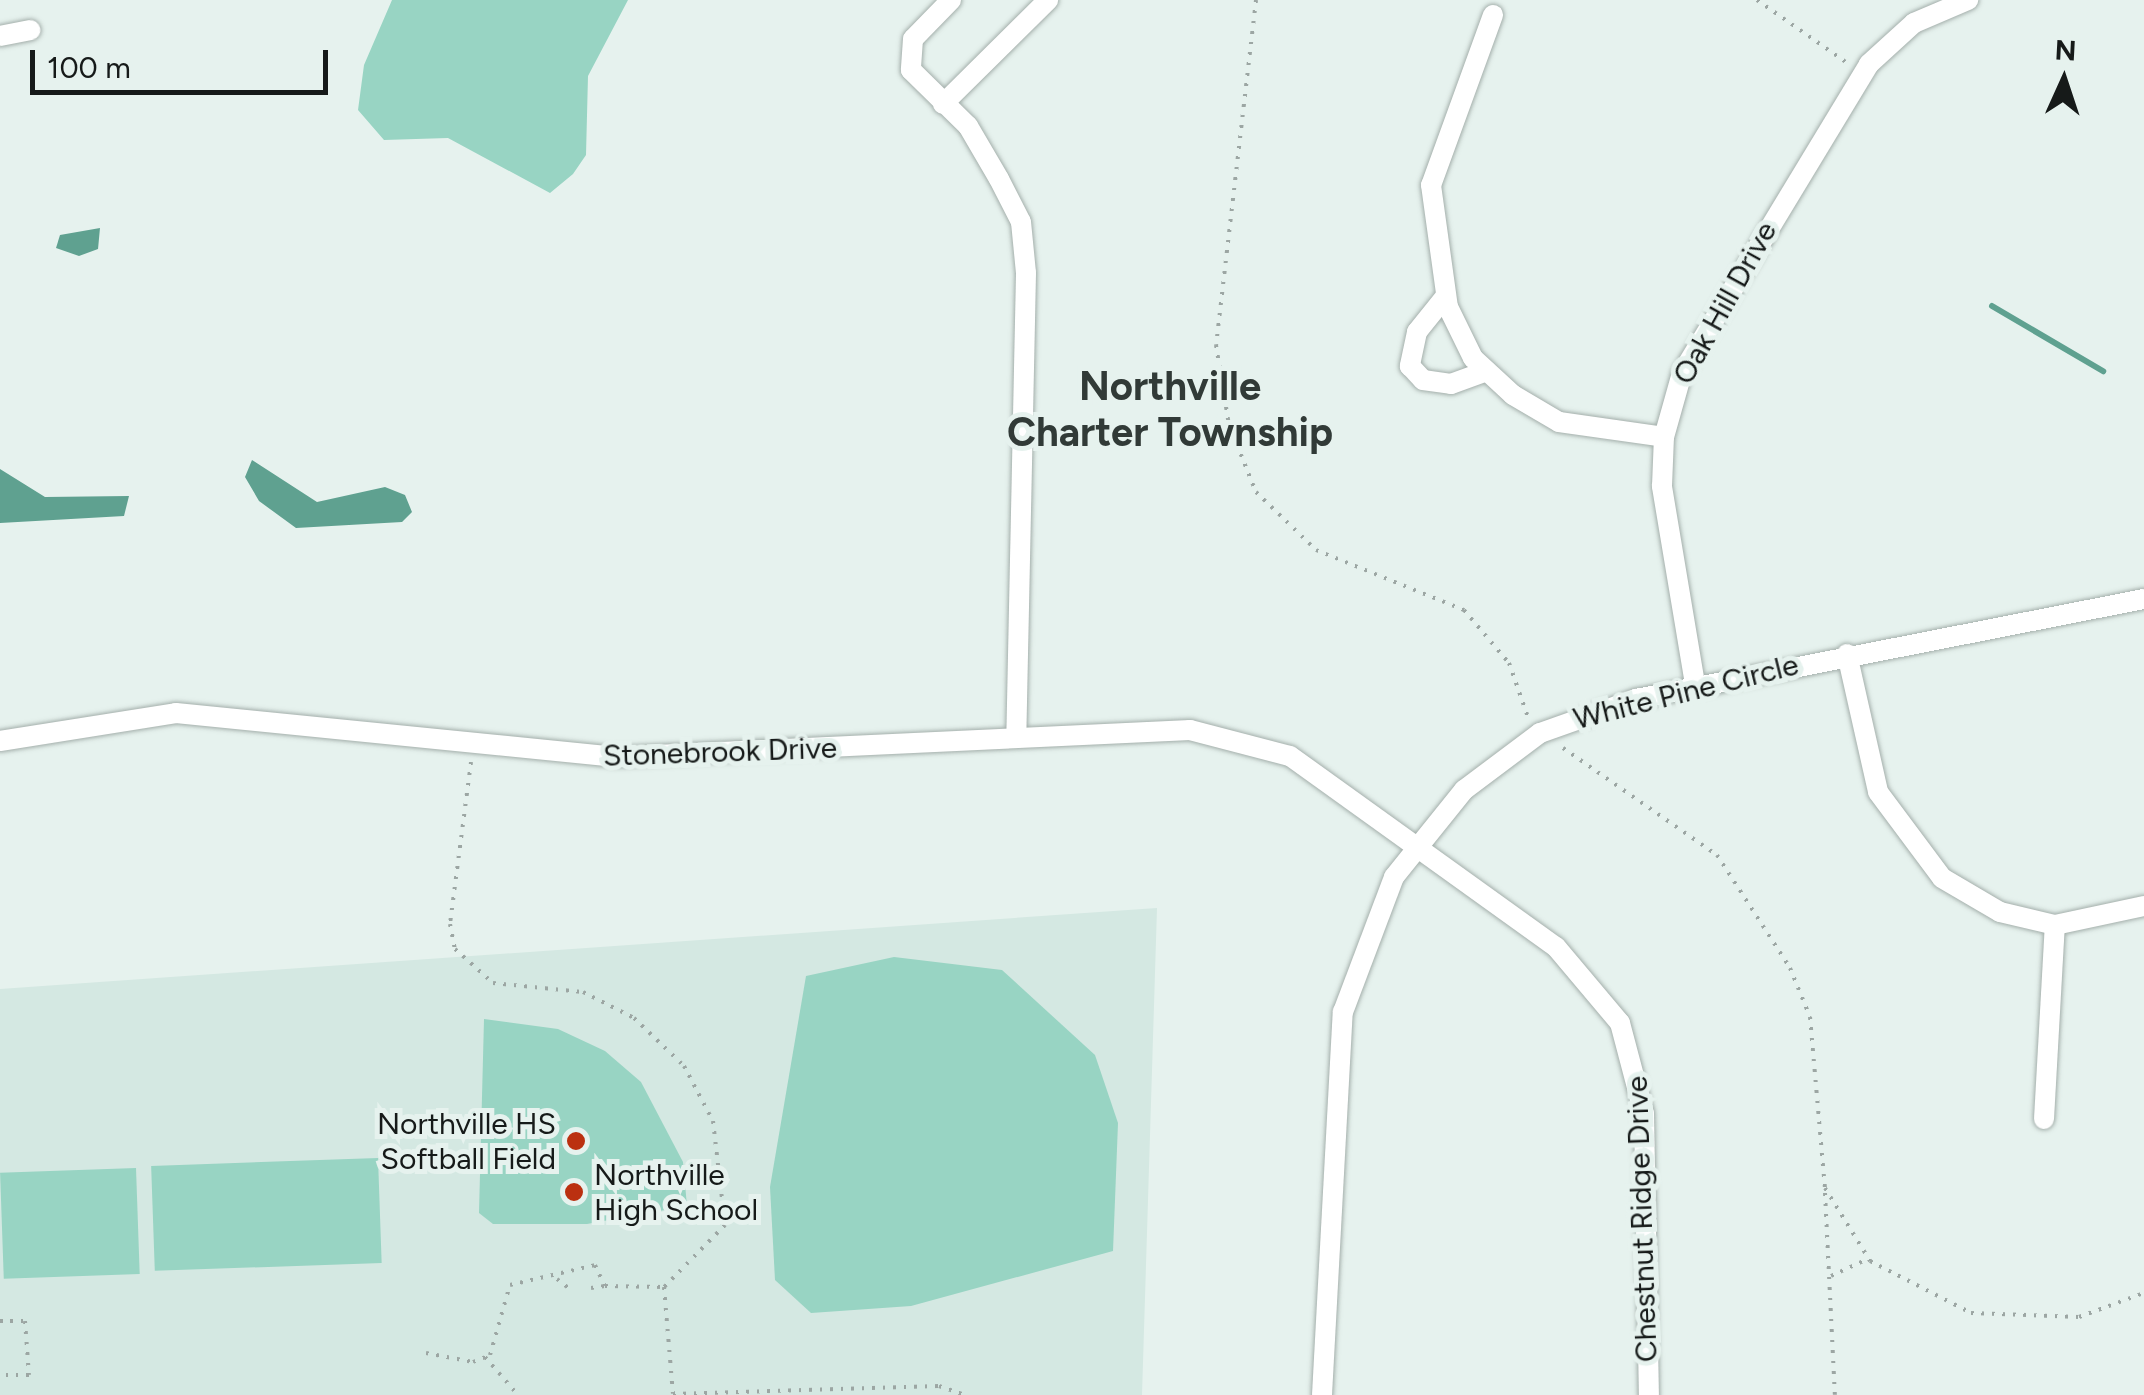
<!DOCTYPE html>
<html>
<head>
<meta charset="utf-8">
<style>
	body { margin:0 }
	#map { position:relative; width:2144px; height:1395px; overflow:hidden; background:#e6f2ee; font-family:Figtree,sans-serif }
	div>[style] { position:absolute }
	.built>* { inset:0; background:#d4e8e2 }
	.green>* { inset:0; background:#98d4c3; transform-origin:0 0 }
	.water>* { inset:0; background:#5fa190 }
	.stream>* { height:6px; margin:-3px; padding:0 3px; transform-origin:3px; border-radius:3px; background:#5fa190 }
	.path>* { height:4px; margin-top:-2px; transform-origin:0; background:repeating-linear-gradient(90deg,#9ca6a3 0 2.5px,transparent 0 10.5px) }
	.roads { filter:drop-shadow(0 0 2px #a4afab) drop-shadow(0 0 2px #a4afab) }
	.minor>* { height:20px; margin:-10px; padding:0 10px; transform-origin:10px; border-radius:10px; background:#fff }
	.dots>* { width:28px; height:28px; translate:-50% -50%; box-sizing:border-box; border:5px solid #e6f2ee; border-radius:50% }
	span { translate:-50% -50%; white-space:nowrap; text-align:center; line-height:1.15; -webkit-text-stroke:10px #e6f2ee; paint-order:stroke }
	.street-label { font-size:30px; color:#161a19 }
	.poi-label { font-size:30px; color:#161a19 }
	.right { translate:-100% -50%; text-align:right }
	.left { translate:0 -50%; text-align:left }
	.district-label { font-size:40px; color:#313a37; font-weight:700 }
	.north { position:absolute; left:2014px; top:30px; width:100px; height:100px; -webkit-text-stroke:8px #e6f2ee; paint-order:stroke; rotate:3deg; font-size:28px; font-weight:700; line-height:40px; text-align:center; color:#161a19 }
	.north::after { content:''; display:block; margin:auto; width:35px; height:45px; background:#161a19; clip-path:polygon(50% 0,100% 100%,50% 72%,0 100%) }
	.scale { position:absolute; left:30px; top:50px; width:298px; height:45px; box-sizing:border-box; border:5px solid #161a19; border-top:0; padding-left:12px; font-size:30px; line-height:35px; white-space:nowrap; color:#161a19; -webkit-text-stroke:8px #e6f2ee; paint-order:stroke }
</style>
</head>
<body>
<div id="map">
	<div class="built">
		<i style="clip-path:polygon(1157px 908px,1142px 1395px,0 1395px,0 989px)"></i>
	</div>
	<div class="green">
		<i style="clip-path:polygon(392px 0,628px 0,588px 76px,586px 155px,573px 174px,550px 193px,448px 138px,384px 140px,358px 110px,364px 65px)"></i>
		<i style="clip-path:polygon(894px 957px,1002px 970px,1095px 1055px,1118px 1123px,1113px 1251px,911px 1306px,811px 1313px,775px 1280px,770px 1187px,806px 976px)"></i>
		<i style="clip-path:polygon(484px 1019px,558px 1029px,605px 1051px,641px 1082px,683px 1162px,687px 1206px,587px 1224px,493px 1224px,479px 1213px)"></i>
		<i style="left:378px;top:1158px;width:105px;height:227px;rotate:88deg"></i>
		<i style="left:136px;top:1168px;width:106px;height:136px;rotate:88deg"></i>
	</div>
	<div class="water">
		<i style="clip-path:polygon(100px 228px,98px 249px,79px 256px,56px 248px,60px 235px)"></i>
		<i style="clip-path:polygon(252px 460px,317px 502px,385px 487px,405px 495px,412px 512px,402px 522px,296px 528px,259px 501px,245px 477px)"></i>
		<i style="clip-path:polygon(0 469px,45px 497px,129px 496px,124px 516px,0 523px)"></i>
	</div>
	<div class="stream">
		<i style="left:1992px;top:306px;width:129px;rotate:30.4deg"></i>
	</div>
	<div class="path">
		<i style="left:1256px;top:0;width:347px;rotate:96.6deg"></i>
		<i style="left:1216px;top:345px;width:81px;rotate:80.8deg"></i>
		<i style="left:1229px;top:425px;width:72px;rotate:68.1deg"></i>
		<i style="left:1256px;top:492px;width:83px;rotate:44deg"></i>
		<i style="left:1316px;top:550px;width:160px;rotate:22.1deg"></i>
		<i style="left:1464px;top:610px;width:70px;rotate:49.7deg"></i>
		<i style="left:1509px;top:663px;width:60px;rotate:70.7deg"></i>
		<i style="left:1757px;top:0;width:108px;rotate:34.9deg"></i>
		<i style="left:1563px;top:748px;width:188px;rotate:34.8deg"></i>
		<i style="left:1717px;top:855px;width:135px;rotate:57.1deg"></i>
		<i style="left:1790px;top:968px;width:53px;rotate:67.8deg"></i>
		<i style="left:1810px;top:1017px;width:172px;rotate:85deg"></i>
		<i style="left:1825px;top:1188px;width:86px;rotate:58.3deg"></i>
		<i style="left:1870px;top:1261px;width:114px;rotate:27.2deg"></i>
		<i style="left:1971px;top:1313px;width:108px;rotate:2.1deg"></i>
		<i style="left:2079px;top:1317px;width:69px;rotate:-20.3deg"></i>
		<i style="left:471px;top:762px;width:163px;rotate:97.4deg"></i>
		<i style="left:450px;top:924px;width:25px;rotate:79deg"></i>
		<i style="left:455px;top:949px;width:51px;rotate:41.8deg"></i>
		<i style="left:493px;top:983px;width:90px;rotate:5.7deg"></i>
		<i style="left:583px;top:992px;width:57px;rotate:27deg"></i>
		<i style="left:634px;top:1018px;width:69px;rotate:43.8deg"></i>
		<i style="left:684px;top:1066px;width:62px;rotate:62.2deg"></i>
		<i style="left:713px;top:1121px;width:105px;rotate:83.4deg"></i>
		<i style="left:725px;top:1225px;width:87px;rotate:134.5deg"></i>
		<i style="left:1825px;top:1193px;width:202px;rotate:87.2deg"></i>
		<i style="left:1831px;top:1276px;width:38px;rotate:-25deg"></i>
		<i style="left:557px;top:1279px;width:18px;rotate:38deg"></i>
		<i style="left:591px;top:1288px;width:14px;rotate:-8deg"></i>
		<i style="left:0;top:1321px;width:25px"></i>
		<i style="left:25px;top:1321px;width:54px;rotate:85.8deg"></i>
		<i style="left:29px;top:1375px;width:29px;rotate:180deg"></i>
		<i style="left:426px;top:1353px;width:48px;rotate:10.8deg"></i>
		<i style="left:473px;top:1362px;width:18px;rotate:-22deg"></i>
		<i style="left:490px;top:1355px;width:73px;rotate:-74.1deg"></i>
		<i style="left:510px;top:1285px;width:87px;rotate:-13.2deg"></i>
		<i style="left:595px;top:1265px;width:23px;rotate:65deg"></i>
		<i style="left:605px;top:1286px;width:59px;rotate:1deg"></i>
		<i style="left:664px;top:1287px;width:107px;rotate:85.2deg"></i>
		<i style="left:673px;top:1394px;width:266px;rotate:-1.7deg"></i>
		<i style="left:939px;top:1386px;width:28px;rotate:19deg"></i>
		<i style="left:485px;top:1357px;width:50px;rotate:49deg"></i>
	</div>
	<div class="roads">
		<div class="minor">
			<i style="left:951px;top:0;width:54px;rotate:134.3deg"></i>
			<i style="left:913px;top:39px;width:31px;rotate:94deg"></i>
			<i style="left:911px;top:70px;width:80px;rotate:44.5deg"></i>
			<i style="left:968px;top:126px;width:61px;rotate:59.7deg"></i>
			<i style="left:999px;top:179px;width:48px;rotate:62.9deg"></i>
			<i style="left:1021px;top:222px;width:51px;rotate:84.4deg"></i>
			<i style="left:1026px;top:273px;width:462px;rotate:91.2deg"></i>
			<i style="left:1493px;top:15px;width:181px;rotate:110deg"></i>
			<i style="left:1431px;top:185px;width:123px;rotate:82.1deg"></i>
			<i style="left:1448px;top:307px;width:57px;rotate:63.9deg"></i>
			<i style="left:1473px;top:358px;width:54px;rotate:42.8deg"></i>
			<i style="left:1513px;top:395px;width:53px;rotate:30.4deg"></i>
			<i style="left:1559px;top:422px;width:106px;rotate:8.1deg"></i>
			<i style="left:0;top:36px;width:31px;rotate:-11deg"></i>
			<i style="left:943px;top:104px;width:148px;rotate:-44.7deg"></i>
			<i style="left:1445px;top:297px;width:45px;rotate:128.7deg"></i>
			<i style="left:1417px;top:332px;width:35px;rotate:102deg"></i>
			<i style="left:1410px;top:366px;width:19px;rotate:47deg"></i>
			<i style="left:1423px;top:380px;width:28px;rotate:8deg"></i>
			<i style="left:1451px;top:384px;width:38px;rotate:-20deg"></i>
			<i style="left:1847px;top:654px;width:141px;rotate:77.3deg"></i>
			<i style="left:1878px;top:792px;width:107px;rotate:53.3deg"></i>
			<i style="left:1942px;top:878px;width:67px;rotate:30.4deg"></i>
			<i style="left:2000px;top:912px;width:57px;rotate:13.3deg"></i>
			<i style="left:2055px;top:925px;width:91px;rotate:-12.1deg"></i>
			<i style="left:1695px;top:684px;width:201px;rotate:-99.5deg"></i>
			<i style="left:1662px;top:486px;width:49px;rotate:-87.7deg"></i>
			<i style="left:1664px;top:437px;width:66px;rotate:-74.3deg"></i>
			<i style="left:1682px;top:373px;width:361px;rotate:-58.8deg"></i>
			<i style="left:1869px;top:64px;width:61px;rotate:-42.3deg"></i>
			<i style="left:1914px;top:23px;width:59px;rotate:-23.1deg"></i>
			<i style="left:0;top:741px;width:178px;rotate:-9deg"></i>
			<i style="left:176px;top:713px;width:440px;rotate:5.7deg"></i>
			<i style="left:614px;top:757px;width:577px;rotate:-2.68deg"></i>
			<i style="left:1190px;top:730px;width:103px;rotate:14.6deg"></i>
			<i style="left:1290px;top:756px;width:327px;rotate:35.7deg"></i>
			<i style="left:1556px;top:947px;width:99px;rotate:49.9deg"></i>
			<i style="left:1620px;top:1023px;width:94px;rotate:75.2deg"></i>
			<i style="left:1644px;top:1114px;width:281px;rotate:89deg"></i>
			<i style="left:2044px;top:1119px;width:194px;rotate:-86.8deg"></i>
			<i style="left:1322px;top:1395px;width:384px;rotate:-86.9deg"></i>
			<i style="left:1343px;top:1012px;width:144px;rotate:-69.3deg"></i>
			<i style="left:1394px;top:877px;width:112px;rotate:-51.2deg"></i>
			<i style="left:1464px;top:790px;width:95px;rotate:-36.9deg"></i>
			<i style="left:1540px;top:733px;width:102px;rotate:-19.5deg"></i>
			<i style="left:1636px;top:699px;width:518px;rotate:-11.14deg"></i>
		</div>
	</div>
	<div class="dots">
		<i style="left:576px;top:1141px;background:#bb3010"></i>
		<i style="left:574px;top:1192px;background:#bb3010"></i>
	</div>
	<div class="street-label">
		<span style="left:1725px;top:303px;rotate:-61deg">Oak Hill Drive</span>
		<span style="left:1686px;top:692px;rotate:-14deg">White Pine Circle</span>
		<span style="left:720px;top:752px;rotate:-2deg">Stonebrook Drive</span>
		<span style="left:1642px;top:1219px;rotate:-92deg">Chestnut Ridge Drive</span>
	</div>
	<div class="poi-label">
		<span class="right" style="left:556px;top:1141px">Northville HS<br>Softball Field</span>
		<span class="left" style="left:594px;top:1192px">Northville<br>High School</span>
	</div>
	<div class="district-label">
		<span style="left:1170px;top:409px">Northville<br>Charter Township</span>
	</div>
	<div class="north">N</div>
	<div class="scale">100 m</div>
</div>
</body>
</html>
